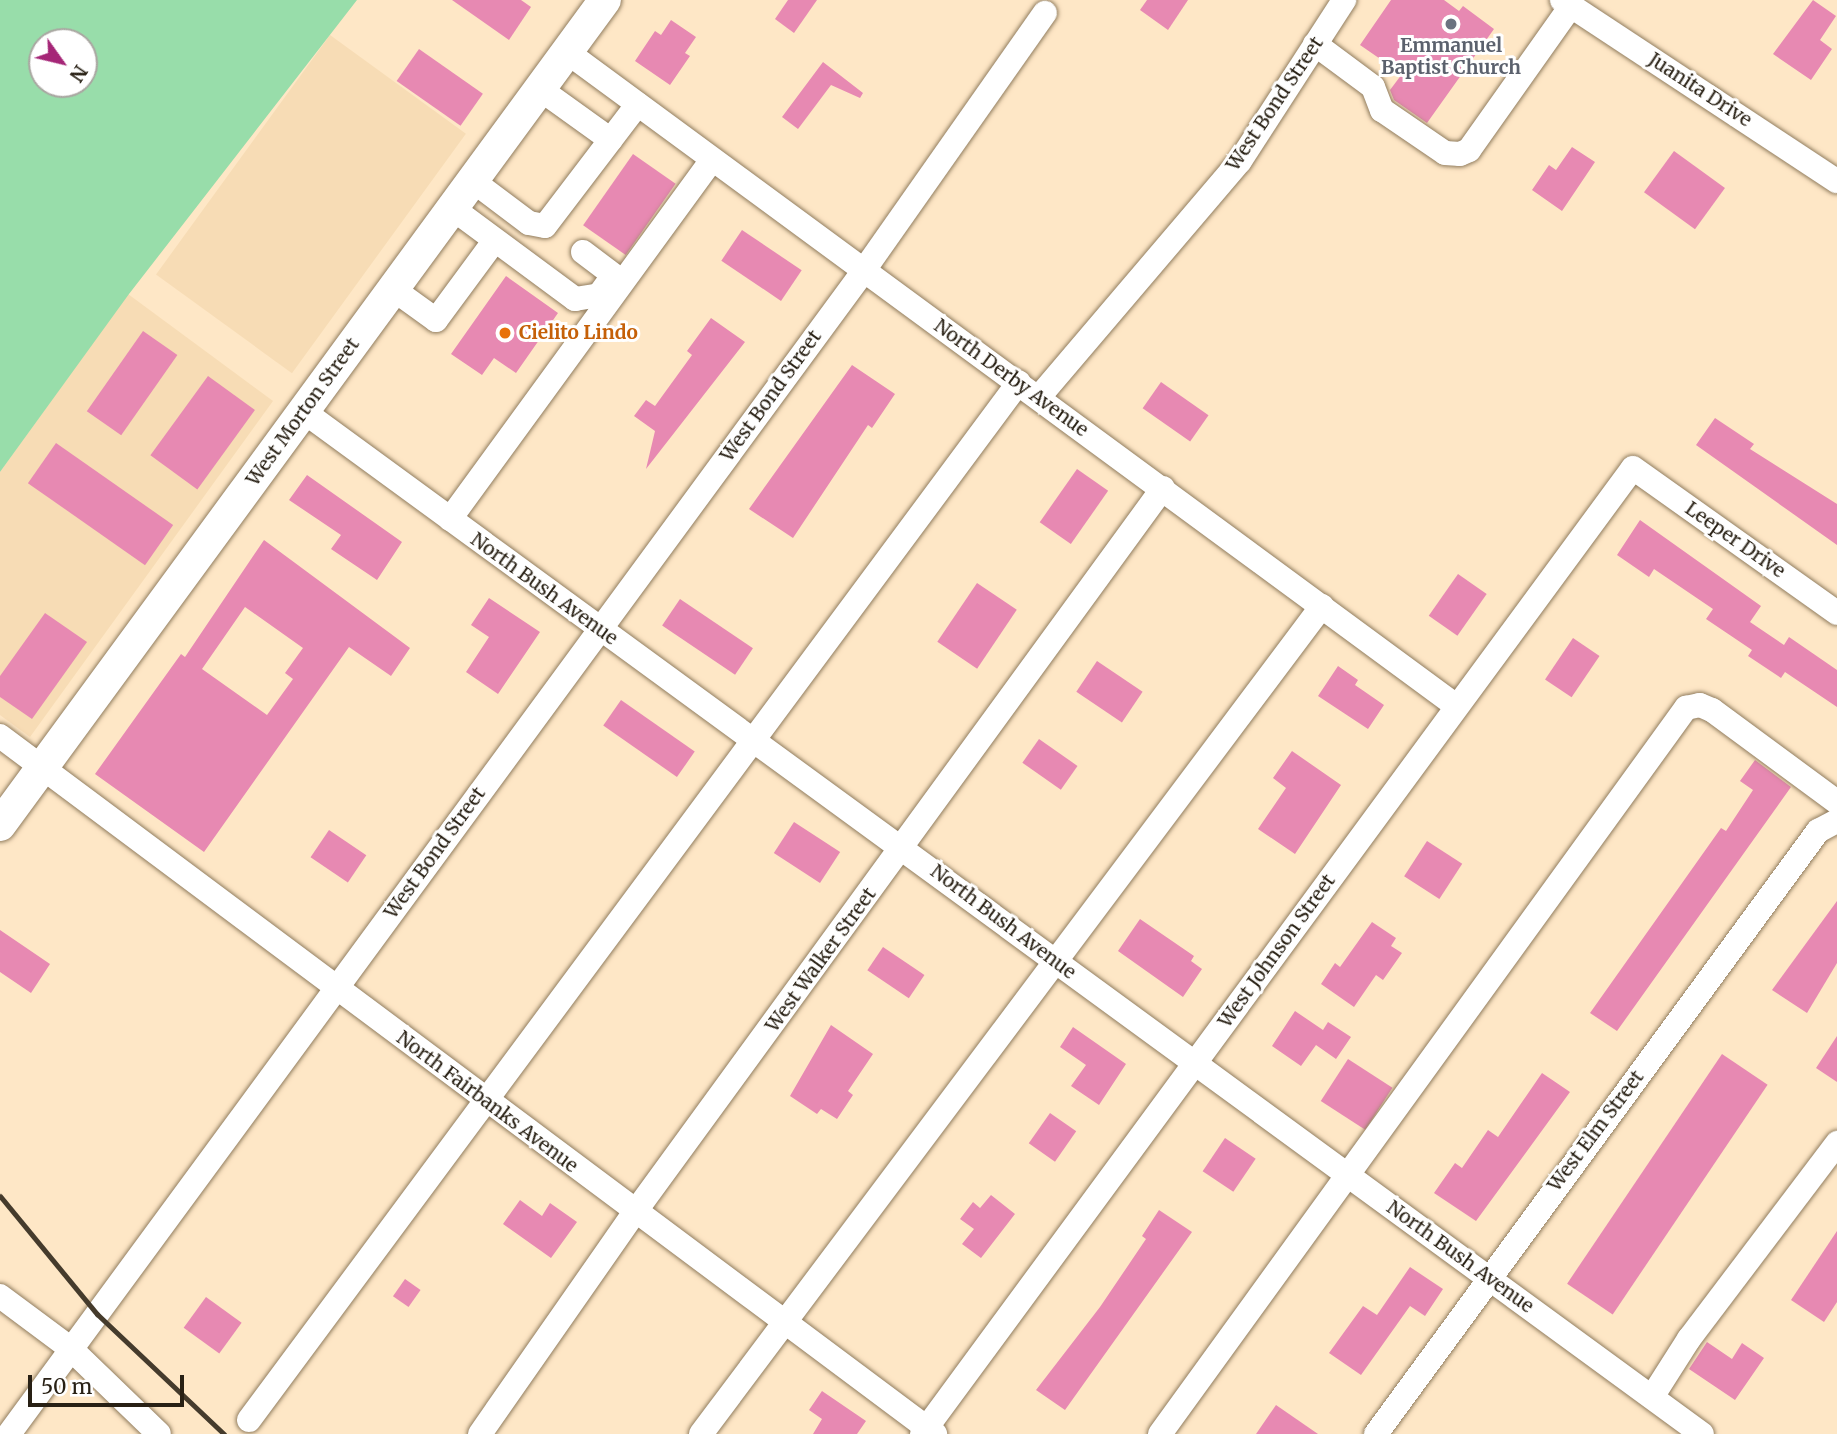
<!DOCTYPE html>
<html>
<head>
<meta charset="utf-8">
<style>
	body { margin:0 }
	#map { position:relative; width:1837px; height:1434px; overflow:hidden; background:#fee7c6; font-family:Merriweather,serif }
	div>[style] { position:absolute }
	.built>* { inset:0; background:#f7dcb5; transform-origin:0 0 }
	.green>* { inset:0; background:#98ddaa }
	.building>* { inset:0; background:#e789b2; transform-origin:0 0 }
	.roads { filter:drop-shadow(0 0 2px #917d5f) drop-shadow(0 0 2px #917d5f) }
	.minor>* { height:24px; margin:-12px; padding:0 12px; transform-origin:12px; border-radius:12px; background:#fff }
	.major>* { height:32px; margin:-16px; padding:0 16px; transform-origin:16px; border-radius:16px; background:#fff }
	.rail>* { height:5px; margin:-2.5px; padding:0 2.5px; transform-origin:2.5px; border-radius:2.5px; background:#453b2c }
	.dots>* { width:19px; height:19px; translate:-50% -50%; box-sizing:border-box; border:4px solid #fff; border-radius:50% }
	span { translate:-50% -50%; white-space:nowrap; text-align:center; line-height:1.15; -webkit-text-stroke:6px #fff; paint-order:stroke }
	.worship-label { font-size:19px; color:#5b616d; font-weight:700 }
	.street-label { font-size:19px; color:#282014 }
	.food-label { font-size:19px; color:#c56008; font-weight:700 }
	.left { translate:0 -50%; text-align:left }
	.north { position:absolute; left:28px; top:28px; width:70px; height:70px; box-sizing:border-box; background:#fff; border:2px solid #a9a6a1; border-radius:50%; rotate:124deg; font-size:19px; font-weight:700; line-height:28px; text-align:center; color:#282014 }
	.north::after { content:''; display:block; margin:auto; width:24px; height:32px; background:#a52677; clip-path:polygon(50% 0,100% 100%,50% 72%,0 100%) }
	.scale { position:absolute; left:28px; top:1375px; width:156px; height:32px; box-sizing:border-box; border:4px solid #282014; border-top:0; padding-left:9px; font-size:21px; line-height:24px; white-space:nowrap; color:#282014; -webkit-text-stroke:5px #fff; paint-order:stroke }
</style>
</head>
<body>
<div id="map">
	<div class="built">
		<i style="left:330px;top:35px;width:168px;height:296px;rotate:36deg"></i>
		<i style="clip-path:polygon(128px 294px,273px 401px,30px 737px,0 715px,0 472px)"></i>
	</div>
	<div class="green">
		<i style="clip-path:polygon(evenodd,0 0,357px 0,129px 294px,0 472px,0 0,42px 42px,84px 42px,84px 84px,42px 84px,42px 42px)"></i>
	</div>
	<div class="building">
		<i style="clip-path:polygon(452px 0,521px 0,531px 7px,509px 40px)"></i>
		<i style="clip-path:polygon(788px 0,817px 0,794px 33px,775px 19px)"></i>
		<i style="clip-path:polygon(1147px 0,1188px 0,1168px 30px,1140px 10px)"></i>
		<i style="clip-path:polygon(1391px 0,1444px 0,1459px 11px,1463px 6px,1494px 29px,1427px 123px,1394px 100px,1390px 90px,1402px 74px,1360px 45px)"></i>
		<i style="clip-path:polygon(1813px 0,1836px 16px,1820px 40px,1832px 49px,1811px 80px,1773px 54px)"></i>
		<i style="clip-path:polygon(671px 20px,696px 37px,685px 53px,690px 56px,670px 85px,635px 61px,655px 31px,661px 35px)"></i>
		<i style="left:419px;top:49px;width:78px;height:39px;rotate:35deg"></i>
		<i style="clip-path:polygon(823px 62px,863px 93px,860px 98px,831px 85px,798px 129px,782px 117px)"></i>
		<i style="clip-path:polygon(1572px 147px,1595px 162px,1562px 211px,1532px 190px,1549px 165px,1556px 170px)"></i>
		<i style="left:1674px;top:151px;width:63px;height:51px;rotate:36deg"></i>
		<i style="left:633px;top:154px;width:52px;height:87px;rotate:35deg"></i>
		<i style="left:742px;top:230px;width:72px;height:37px;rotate:34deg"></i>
		<i style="clip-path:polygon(506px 276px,558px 313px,516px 373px,494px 358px,482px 375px,451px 354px)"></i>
		<i style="clip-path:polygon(711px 318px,745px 342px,646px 469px,655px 431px,634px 416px,646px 400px,655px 406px,692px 355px,687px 351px)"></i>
		<i style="left:143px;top:331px;width:42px;height:98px;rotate:35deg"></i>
		<i style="clip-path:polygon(852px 365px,895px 394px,872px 428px,868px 425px,793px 538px,749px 509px)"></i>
		<i style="left:208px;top:376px;width:58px;height:98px;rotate:36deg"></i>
		<i style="left:1161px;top:382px;width:58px;height:32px;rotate:35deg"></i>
		<i style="clip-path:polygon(1715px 418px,1754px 444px,1750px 449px,1837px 504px,1837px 545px,1696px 445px)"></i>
		<i style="left:56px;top:443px;width:143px;height:49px;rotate:35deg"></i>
		<i style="left:1077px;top:469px;width:38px;height:65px;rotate:35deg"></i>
		<i style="clip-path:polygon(307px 475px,402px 542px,377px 580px,331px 549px,341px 535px,289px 500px)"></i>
		<i style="clip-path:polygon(1640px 520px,1761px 606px,1750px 622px,1784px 645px,1789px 637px,1837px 670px,1837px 707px,1785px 672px,1781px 678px,1748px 656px,1752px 650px,1706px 619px,1713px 609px,1654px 569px,1649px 577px,1617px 555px)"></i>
		<i style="clip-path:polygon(evenodd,264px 540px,410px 648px,391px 676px,349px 647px,204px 852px,95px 774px,181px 654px,185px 657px,264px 540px,245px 607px,303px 648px,285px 673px,293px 679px,267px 715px,202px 669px,245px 607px)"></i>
		<i style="left:1458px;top:574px;width:35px;height:51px;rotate:35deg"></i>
		<i style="left:977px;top:583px;width:48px;height:71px;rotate:34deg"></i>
		<i style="clip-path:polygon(489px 598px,540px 632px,498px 694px,466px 672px,489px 637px,471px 625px)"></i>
		<i style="left:680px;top:599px;width:88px;height:32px;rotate:34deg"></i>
		<i style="clip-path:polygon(45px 613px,87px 642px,32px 719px,0 697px,0 676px)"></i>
		<i style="left:1573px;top:638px;width:32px;height:50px;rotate:34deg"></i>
		<i style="left:1097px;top:661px;width:55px;height:37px;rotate:34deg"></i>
		<i style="clip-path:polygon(1338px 666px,1358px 680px,1355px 685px,1384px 705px,1368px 729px,1318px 696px)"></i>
		<i style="left:621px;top:700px;width:90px;height:31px;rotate:35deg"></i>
		<i style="left:1039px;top:739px;width:47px;height:29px;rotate:35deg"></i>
		<i style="clip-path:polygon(1292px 751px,1341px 785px,1295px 854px,1258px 829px,1286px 788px,1273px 778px)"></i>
		<i style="clip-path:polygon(1755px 760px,1791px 787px,1617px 1031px,1590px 1013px,1721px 828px,1726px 831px,1753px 790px,1740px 781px)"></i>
		<i style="left:794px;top:822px;width:55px;height:37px;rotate:33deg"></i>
		<i style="left:329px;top:830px;width:45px;height:33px;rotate:34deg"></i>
		<i style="left:1427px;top:841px;width:42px;height:42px;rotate:33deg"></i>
		<i style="clip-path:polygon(1837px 901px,1837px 963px,1807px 1013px,1772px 990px)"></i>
		<i style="clip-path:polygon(1140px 919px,1194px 956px,1191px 961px,1202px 969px,1183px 997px,1118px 951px)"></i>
		<i style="clip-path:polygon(1372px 922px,1396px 938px,1391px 946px,1402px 953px,1383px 980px,1376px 975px,1354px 1007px,1321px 984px,1335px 963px,1340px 967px)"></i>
		<i style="clip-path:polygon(0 930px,50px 964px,31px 993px,0 972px)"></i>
		<i style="left:883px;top:947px;width:50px;height:28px;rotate:34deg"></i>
		<i style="clip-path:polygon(1295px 1011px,1323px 1030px,1328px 1022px,1351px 1037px,1336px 1059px,1316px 1045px,1301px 1066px,1272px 1046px)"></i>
		<i style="clip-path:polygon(831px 1025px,873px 1054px,848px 1091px,853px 1095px,837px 1119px,821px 1109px,817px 1114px,790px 1096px)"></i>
		<i style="clip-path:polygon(1073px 1027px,1126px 1064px,1099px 1105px,1071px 1086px,1086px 1065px,1060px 1047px)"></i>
		<i style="clip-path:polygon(1837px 1036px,1837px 1082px,1816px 1068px)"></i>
		<i style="left:1722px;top:1054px;width:55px;height:277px;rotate:34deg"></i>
		<i style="left:1348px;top:1059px;width:53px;height:50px;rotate:33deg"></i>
		<i style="clip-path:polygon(1542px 1073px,1570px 1092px,1476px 1221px,1434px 1193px,1455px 1163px,1462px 1168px,1488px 1130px,1498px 1137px)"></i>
		<i style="left:1050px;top:1113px;width:32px;height:37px;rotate:35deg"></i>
		<i style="left:1225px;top:1138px;width:37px;height:40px;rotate:34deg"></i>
		<i style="clip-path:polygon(991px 1195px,1015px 1214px,981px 1258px,962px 1244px,974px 1229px,960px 1219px,973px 1202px,980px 1208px)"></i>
		<i style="clip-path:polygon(520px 1200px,542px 1216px,550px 1203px,577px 1222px,551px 1258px,503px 1224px)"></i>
		<i style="clip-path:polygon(1159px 1210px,1192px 1232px,1065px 1410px,1036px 1390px,1100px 1307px,1146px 1239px,1142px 1236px)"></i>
		<i style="clip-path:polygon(1837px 1231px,1837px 1302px,1824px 1322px,1791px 1300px)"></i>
		<i style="clip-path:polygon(1410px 1267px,1443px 1289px,1425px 1316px,1410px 1306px,1361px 1375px,1329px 1353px,1363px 1306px,1377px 1315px)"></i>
		<i style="left:405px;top:1279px;width:19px;height:21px;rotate:35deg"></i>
		<i style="left:206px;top:1297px;width:44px;height:38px;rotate:36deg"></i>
		<i style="clip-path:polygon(1707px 1342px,1732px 1359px,1742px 1343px,1764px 1358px,1735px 1400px,1689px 1369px)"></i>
		<i style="clip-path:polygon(822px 1391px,866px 1421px,857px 1434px,813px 1434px,822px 1419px,809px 1410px)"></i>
		<i style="clip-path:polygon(1276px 1405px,1318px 1434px,1256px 1434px)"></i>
	</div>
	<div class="roads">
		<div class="minor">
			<i style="left:1562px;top:0;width:329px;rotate:33.4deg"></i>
			<i style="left:1315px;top:44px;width:72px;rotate:36.6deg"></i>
			<i style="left:1373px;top:87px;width:25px;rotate:69deg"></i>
			<i style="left:1382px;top:110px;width:76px;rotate:34.3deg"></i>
			<i style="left:1445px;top:153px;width:15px;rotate:4deg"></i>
			<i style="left:1460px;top:154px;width:10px;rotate:-24deg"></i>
			<i style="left:1469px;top:150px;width:176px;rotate:-54.7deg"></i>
			<i style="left:567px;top:52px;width:1102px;rotate:36.33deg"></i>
			<i style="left:540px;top:89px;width:87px;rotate:35.7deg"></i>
			<i style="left:473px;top:181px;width:70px;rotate:36.9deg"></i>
			<i style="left:529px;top:223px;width:16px;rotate:11deg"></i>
			<i style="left:545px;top:226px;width:153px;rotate:-52.7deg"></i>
			<i style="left:452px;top:208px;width:153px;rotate:36.5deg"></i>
			<i style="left:575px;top:299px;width:24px;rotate:-9deg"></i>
			<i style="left:599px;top:295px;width:22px;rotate:-54deg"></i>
			<i style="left:583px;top:252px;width:39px;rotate:37deg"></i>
			<i style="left:393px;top:289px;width:53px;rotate:35.8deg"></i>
			<i style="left:436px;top:320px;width:99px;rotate:-53.6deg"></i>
			<i style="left:1039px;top:397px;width:310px;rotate:-49.6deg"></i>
			<i style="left:1240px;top:161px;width:192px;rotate:-57.1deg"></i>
			<i style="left:303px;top:411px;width:1733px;rotate:36.18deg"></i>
			<i style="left:450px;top:519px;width:444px;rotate:-53.9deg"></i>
			<i style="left:0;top:736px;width:1167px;rotate:36.74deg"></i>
			<i style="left:0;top:1296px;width:89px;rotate:36.7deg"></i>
			<i style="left:71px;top:1349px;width:122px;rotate:44deg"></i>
			<i style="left:1652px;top:1397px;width:69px;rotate:-57.5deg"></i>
			<i style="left:1689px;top:1339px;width:246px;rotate:-52.9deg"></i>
			<i style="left:249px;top:1420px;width:1292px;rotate:-53.43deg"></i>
			<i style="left:9px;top:1434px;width:1441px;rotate:-53.69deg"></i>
			<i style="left:862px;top:273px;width:318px;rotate:-54.9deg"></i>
			<i style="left:480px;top:1434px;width:271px;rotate:-55.1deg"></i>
			<i style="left:635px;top:1212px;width:896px;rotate:-53.9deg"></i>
			<i style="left:701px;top:1434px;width:1035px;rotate:-53.13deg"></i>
			<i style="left:922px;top:1434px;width:1199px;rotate:-53.65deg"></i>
			<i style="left:1633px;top:468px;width:250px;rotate:35.4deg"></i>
			<i style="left:1160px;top:1434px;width:897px;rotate:-54.08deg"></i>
			<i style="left:1686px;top:708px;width:14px;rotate:-12deg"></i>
			<i style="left:1700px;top:705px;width:13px;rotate:23deg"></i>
			<i style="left:1712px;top:710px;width:155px;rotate:36.4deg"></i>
			<i style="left:1376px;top:1434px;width:748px;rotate:-53.76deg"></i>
			<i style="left:1818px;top:831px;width:21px;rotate:-28deg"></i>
		</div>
		<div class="major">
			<i style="left:0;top:825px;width:1023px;rotate:-53.75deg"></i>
		</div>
	</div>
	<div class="rail">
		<i style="left:0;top:1196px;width:153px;rotate:50.6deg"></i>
		<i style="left:97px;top:1314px;width:175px;rotate:43.4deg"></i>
	</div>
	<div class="dots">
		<i style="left:1451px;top:24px;background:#6b7280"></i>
		<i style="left:505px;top:333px;background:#e8710a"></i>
	</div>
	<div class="worship-label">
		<span style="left:1451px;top:57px">Emmanuel<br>Baptist Church</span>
	</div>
	<div class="street-label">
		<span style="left:1700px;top:90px;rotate:33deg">Juanita Drive</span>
		<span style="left:1275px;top:104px;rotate:-56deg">West Bond Street</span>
		<span style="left:1011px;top:378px;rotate:36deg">North Derby Avenue</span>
		<span style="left:771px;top:396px;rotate:-54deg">West Bond Street</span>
		<span style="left:303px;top:412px;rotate:-54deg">West Morton Street</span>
		<span style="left:1735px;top:540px;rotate:35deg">Leeper Drive</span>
		<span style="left:544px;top:589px;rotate:36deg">North Bush Avenue</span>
		<span style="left:435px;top:853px;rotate:-54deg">West Bond Street</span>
		<span style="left:1003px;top:922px;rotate:37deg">North Bush Avenue</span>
		<span style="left:1277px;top:951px;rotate:-54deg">West Johnson Street</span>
		<span style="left:821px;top:960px;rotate:-54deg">West Walker Street</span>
		<span style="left:487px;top:1102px;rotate:37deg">North Fairbanks Avenue</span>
		<span style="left:1596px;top:1131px;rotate:-53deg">West Elm Street</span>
		<span style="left:1460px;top:1257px;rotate:36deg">North Bush Avenue</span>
	</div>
	<div class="food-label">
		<span class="left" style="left:519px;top:333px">Cielito Lindo</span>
	</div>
	<div class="north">N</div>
	<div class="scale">50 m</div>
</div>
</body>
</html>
